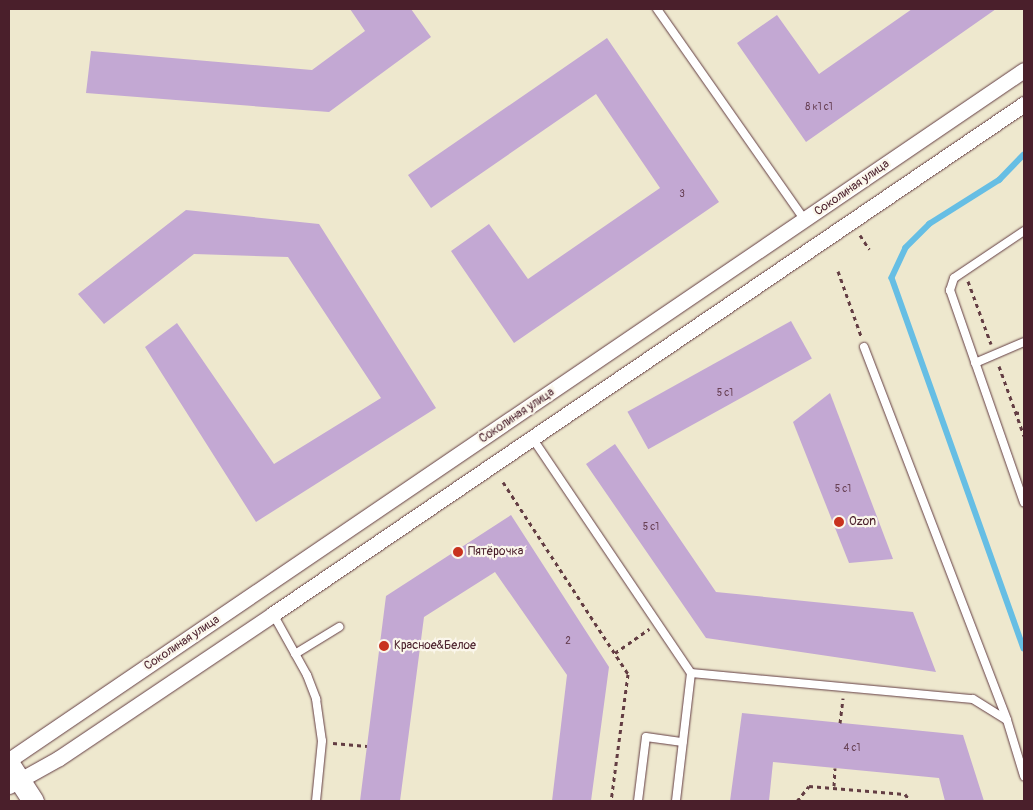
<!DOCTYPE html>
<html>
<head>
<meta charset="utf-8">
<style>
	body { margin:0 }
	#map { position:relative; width:1033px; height:810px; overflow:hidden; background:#eee8ce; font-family:Pangolin,sans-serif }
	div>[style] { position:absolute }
	.stream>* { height:5.5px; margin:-2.75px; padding:0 2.75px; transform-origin:2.75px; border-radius:2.75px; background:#66bee4 }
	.building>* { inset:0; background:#c3a8d3; transform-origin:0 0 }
	.path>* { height:3px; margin-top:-1.5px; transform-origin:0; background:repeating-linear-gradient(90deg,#633d43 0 4px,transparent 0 8px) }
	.roads { filter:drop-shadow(0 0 1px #633d43) drop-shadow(0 0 1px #633d43) }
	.lane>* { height:8px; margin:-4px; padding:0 4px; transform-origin:4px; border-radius:4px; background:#fff }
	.street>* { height:15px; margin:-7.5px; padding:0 7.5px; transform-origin:7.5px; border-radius:7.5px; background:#fff }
	.secondary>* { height:21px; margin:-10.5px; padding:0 10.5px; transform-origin:10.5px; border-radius:10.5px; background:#fff }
	.dots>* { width:14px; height:14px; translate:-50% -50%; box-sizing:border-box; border:2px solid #fbf7ec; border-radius:50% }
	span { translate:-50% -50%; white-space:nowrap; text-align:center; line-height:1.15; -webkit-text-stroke:4.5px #fbf7ec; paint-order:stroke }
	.number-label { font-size:10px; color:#684155 }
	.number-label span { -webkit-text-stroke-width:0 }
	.street-label { font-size:12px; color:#4a1f2b }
	.poi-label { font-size:12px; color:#4a1f2b }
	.left { translate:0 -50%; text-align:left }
	.frame { position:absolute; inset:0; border:10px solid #4a1f2b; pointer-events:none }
</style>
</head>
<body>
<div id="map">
	<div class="stream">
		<i style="left:1024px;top:155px;width:35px;rotate:134deg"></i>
		<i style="left:1000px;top:180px;width:83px;rotate:147.8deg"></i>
		<i style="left:930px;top:224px;width:34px;rotate:135deg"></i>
		<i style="left:906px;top:248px;width:33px;rotate:115deg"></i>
		<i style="left:892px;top:278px;width:393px;rotate:70.4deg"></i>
	</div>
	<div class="building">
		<i style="clip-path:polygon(350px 9px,411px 9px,431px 37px,329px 112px,86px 93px,91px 51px,312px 70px,365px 31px)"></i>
		<i style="clip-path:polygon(912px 9px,996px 9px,806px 142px,737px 43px,777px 15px,819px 74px)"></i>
		<i style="clip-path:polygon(607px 38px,719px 202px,514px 343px,451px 251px,489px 224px,528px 279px,660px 188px,596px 94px,431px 208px,408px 175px)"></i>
		<i style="clip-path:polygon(186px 210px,319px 224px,436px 408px,256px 522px,145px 347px,177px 323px,274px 464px,381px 398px,288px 257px,194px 254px,104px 324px,78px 294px)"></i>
		<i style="left:791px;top:321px;width:43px;height:187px;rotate:61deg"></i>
		<i style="clip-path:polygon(830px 393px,893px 559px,849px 563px,793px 422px)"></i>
		<i style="clip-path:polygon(615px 444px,716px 592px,913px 612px,936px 672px,706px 638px,586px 464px)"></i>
		<i style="clip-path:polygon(511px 515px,609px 667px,591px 801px,552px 801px,567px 675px,495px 572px,424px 617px,400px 801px,360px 801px,386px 596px)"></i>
		<i style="clip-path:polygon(742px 713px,963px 735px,984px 801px,945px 801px,939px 778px,773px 762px,769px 801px,730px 801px)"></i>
	</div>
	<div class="path">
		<i style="left:860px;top:235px;width:17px;rotate:57deg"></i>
		<i style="left:838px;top:271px;width:69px;rotate:70.5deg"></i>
		<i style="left:968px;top:281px;width:67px;rotate:69.9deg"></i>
		<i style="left:999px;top:366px;width:74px;rotate:70.3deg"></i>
		<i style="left:1015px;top:412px;width:9px;rotate:13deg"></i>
		<i style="left:503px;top:482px;width:229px;rotate:56.9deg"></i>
		<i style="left:628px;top:674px;width:128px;rotate:97.6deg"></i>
		<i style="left:615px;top:653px;width:42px;rotate:-35.2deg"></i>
		<i style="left:840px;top:723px;width:25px;rotate:-83deg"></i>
		<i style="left:333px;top:743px;width:34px;rotate:5deg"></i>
		<i style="left:834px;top:786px;width:18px;rotate:-87deg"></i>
		<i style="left:797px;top:801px;width:19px;rotate:-51deg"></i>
		<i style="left:809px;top:786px;width:96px;rotate:4.8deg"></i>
		<i style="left:905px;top:794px;width:9px;rotate:54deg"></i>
	</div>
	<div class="roads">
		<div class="lane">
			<i style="left:657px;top:9px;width:258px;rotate:55deg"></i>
			<i style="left:1024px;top:231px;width:84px;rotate:146.1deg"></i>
			<i style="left:954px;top:278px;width:13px;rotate:108deg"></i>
			<i style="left:950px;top:290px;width:225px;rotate:70.8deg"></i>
			<i style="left:864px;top:347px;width:399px;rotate:69deg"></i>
			<i style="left:1007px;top:720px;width:59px;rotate:73.1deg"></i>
			<i style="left:975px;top:363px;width:53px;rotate:-23.2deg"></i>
			<i style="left:533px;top:439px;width:282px;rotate:56deg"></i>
			<i style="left:691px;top:673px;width:129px;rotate:96.7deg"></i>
			<i style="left:273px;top:614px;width:70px;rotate:60.9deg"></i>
			<i style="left:307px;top:675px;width:26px;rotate:69deg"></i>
			<i style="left:316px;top:699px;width:42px;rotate:81.9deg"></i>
			<i style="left:322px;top:741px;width:60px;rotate:95.7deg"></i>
			<i style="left:295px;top:654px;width:52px;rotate:-31.5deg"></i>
			<i style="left:691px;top:673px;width:283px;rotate:5.3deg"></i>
			<i style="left:973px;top:699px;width:40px;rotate:32deg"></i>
			<i style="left:638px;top:801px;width:64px;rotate:-82.9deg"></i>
			<i style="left:646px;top:737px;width:37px;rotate:8deg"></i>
		</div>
		<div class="street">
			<i style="left:9px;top:760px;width:1227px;rotate:-34.21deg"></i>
			<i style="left:9px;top:786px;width:57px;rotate:-29.2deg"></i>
			<i style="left:59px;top:758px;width:258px;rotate:-33.9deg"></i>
			<i style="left:273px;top:614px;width:908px;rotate:-34.18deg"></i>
		</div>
		<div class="secondary">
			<i style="left:9px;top:764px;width:44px;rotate:57deg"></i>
		</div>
	</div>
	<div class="dots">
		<i style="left:839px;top:522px;background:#c8321e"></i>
		<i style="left:458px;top:552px;background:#c8321e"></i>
		<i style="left:384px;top:646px;background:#c8321e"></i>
	</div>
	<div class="number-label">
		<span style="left:819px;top:108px">8 к1 с1</span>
		<span style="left:682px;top:195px">3</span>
		<span style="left:725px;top:394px">5 с1</span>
		<span style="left:843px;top:490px">5 с1</span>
		<span style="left:651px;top:528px">5 с1</span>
		<span style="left:568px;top:642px">2</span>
		<span style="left:852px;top:749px">4 с1</span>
	</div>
	<div class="street-label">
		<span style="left:852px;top:188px;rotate:-35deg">Соколиная улица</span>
		<span style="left:517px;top:416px;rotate:-34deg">Соколиная улица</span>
		<span style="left:182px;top:643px;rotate:-34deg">Соколиная улица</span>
	</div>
	<div class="poi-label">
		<span class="left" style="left:849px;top:522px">Ozon</span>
		<span class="left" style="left:468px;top:552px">Пятёрочка</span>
		<span class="left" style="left:394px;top:646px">Красное&amp;Белое</span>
	</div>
	<div class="frame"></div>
</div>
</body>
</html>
